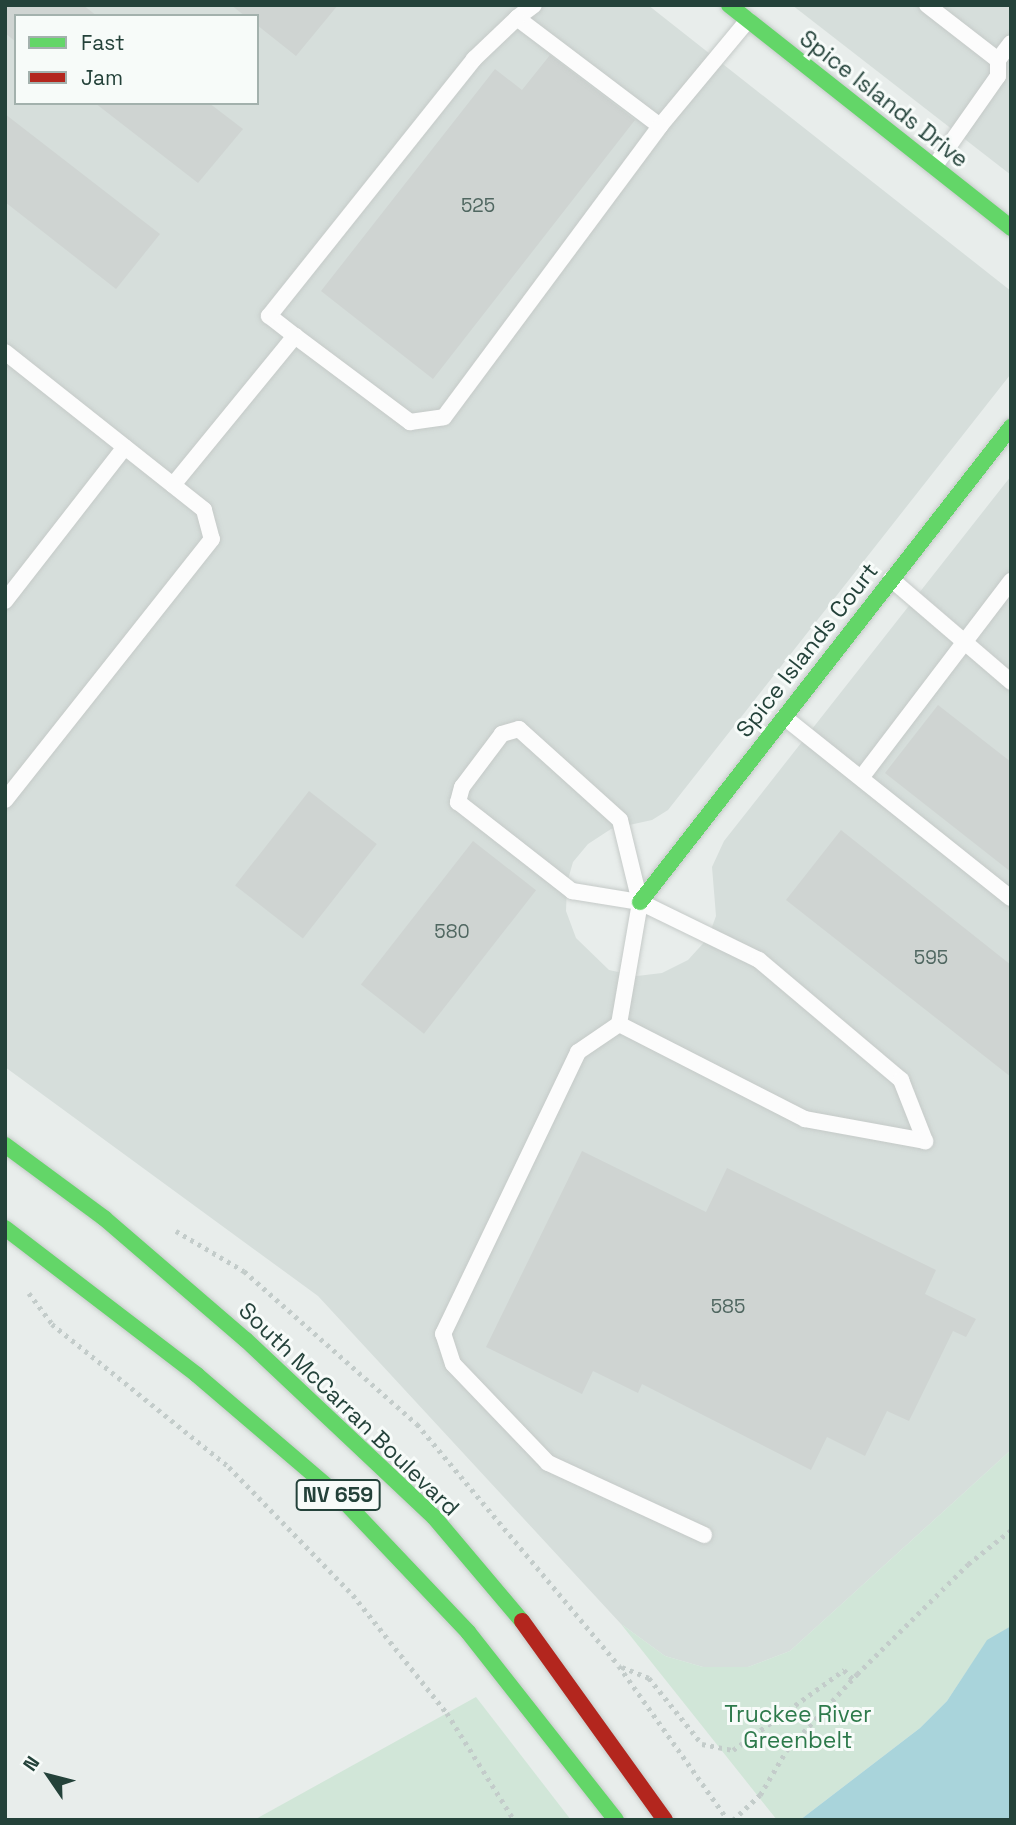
<!DOCTYPE html>
<html>
<head>
<meta charset="utf-8">
<style>
	body { margin:0 }
	#map { position:relative; width:1016px; height:1825px; overflow:hidden; background:#e8edeb; font-family:"Space Grotesk",sans-serif }
	div>[style] { position:absolute }
	.built>* { inset:0; background:#d6dedb }
	.green>* { inset:0; background:#d1e6d8 }
	.water>* { inset:0; background:#a9d4db }
	.building>* { inset:0; background:#cfd4d2; transform-origin:0 0 }
	.path>* { height:4.5px; margin-top:-2.25px; transform-origin:0; background:repeating-linear-gradient(90deg,#c3ccca 0 3.5px,transparent 0 8.5px) }
	.roads { filter:drop-shadow(0 0 2px #c5cac8) drop-shadow(0 0 2px #c5cac8) }
	.lane>* { height:16px; margin:-8px; padding:0 8px; transform-origin:8px; border-radius:8px; background:#fcfcfc }
	.fast>* { height:16px; margin:-8px; padding:0 8px; transform-origin:8px; border-radius:8px; background:#63d668 }
	.jam>* { height:16px; margin:-8px; padding:0 8px; transform-origin:8px; border-radius:8px; background:#b3261e }
	span { translate:-50% -50%; white-space:nowrap; text-align:center; line-height:1.15; -webkit-text-stroke:6px #f7fbf9; paint-order:stroke }
	.number-label { font-size:19px; color:#506761 }
	.number-label span { -webkit-text-stroke-width:0 }
	.shield-label span { padding:2px 5px; background:#f7fbf9; border:2px solid; border-radius:5px; -webkit-text-stroke-width:0 }
	.shield-label { font-size:21px; color:#24423a; font-weight:700 }
	.street-label { font-size:23px; color:#24423a }
	.park-label { font-size:23px; color:#2d7a4b }
	.frame { position:absolute; inset:0; border:7px solid #24423a; pointer-events:none }
	.legend { position:absolute; left:14px; top:14px; width:245px; height:91px; box-sizing:border-box; background:#f7fbf9; border:2px solid #a3b1ad; margin:0; padding:9px 12px; list-style:none; font-size:21px; color:#24423a }
	.legend li { display:flex; align-items:center; gap:14px; height:35px }
	.legend b { width:35px; border:2px solid #a3b1ad }
	.north { position:absolute; left:14px; top:1741px; width:70px; height:70px; -webkit-text-stroke:5px #f7fbf9; paint-order:stroke; rotate:305deg; font-size:19px; font-weight:700; line-height:28px; text-align:center; color:#24423a }
	.north::after { content:''; display:block; margin:auto; width:24px; height:32px; background:#24423a; clip-path:polygon(50% 0,100% 100%,50% 72%,0 100%) }
</style>
</head>
<body>
<div id="map">
	<div class="built">
		<i style="clip-path:polygon(evenodd,5px 5px,648px 5px,1011px 291px,1010px 375px,668px 810px,652px 820px,611px 829px,588px 844px,573px 862px,567px 883px,566px 911px,576px 938px,609px 970px,637px 976px,662px 973px,688px 960px,708px 938px,716px 916px,712px 867px,724px 841px,1011px 476px,1011px 1450px,790px 1651px,748px 1667px,703px 1667px,665px 1656px,621px 1624px,318px 1296px,5px 1067px,5px 5px,16px 16px,257px 16px,257px 103px,16px 103px,16px 16px)"></i>
		<i style="clip-path:polygon(792px 5px,1011px 5px,1011px 175px)"></i>
	</div>
	<div class="green">
		<i style="clip-path:polygon(1011px 1450px,1011px 1626px,987px 1641px,947px 1701px,920px 1728px,800px 1820px,777px 1820px,621px 1624px,665px 1656px,703px 1667px,748px 1667px,790px 1651px)"></i>
		<i style="clip-path:polygon(476px 1697px,571px 1820px,254px 1820px)"></i>
	</div>
	<div class="water">
		<i style="clip-path:polygon(1011px 1626px,1011px 1820px,800px 1820px,920px 1728px,947px 1701px,987px 1640px)"></i>
	</div>
	<div class="building">
		<i style="clip-path:polygon(5px 5px,83px 5px,97px 16px,16px 16px,16px 42px,5px 33px)"></i>
		<i style="clip-path:polygon(231px 5px,338px 5px,296px 56px,257px 25px,257px 16px,245px 16px)"></i>
		<i style="clip-path:polygon(550px 55px,635px 120px,433px 379px,321px 291px,495px 69px,522px 90px)"></i>
		<i style="clip-path:polygon(95px 103px,209px 103px,243px 129px,198px 183px)"></i>
		<i style="clip-path:polygon(5px 114px,160px 234px,116px 289px,5px 202px)"></i>
		<i style="clip-path:polygon(938px 705px,1011px 762px,1011px 872px,885px 773px)"></i>
		<i style="left:309px;top:791px;width:86px;height:120px;rotate:38deg"></i>
		<i style="clip-path:polygon(841px 830px,1011px 965px,1011px 1077px,786px 900px)"></i>
		<i style="left:473px;top:841px;width:80px;height:182px;rotate:38deg"></i>
		<i style="clip-path:polygon(582px 1151px,706px 1212px,727px 1168px,936px 1270px,925px 1294px,976px 1319px,966px 1337px,953px 1331px,909px 1421px,887px 1411px,865px 1456px,827px 1437px,811px 1470px,642px 1384px,638px 1393px,593px 1371px,582px 1394px,486px 1347px)"></i>
	</div>
	<div class="path">
		<i style="left:176px;top:1231px;width:79px;rotate:30.5deg"></i>
		<i style="left:244px;top:1271px;width:231px;rotate:41.5deg"></i>
		<i style="left:417px;top:1424px;width:315px;rotate:50.1deg"></i>
		<i style="left:619px;top:1666px;width:189px;rotate:54.7deg"></i>
		<i style="left:29px;top:1293px;width:39px;rotate:53deg"></i>
		<i style="left:52px;top:1324px;width:228px;rotate:38.9deg"></i>
		<i style="left:229px;top:1467px;width:178px;rotate:45.9deg"></i>
		<i style="left:353px;top:1595px;width:151px;rotate:51.5deg"></i>
		<i style="left:447px;top:1713px;width:126px;rotate:57.9deg"></i>
		<i style="left:622px;top:1667px;width:29px;rotate:22deg"></i>
		<i style="left:649px;top:1678px;width:85px;rotate:51.2deg"></i>
		<i style="left:702px;top:1744px;width:32px;rotate:11deg"></i>
		<i style="left:733px;top:1750px;width:137px;rotate:-35.8deg"></i>
		<i style="left:844px;top:1670px;width:13px;rotate:45deg"></i>
		<i style="left:733px;top:1820px;width:37px;rotate:-43deg"></i>
		<i style="left:760px;top:1795px;width:51px;rotate:-59.4deg"></i>
		<i style="left:786px;top:1751px;width:105px;rotate:-47.3deg"></i>
		<i style="left:857px;top:1674px;width:156px;rotate:-44.7deg"></i>
		<i style="left:968px;top:1564px;width:55px;rotate:-38.3deg"></i>
	</div>
	<div class="roads">
		<div class="lane">
			<i style="left:534px;top:5px;width:21px;rotate:143deg"></i>
			<i style="left:517px;top:18px;width:179px;rotate:37.1deg"></i>
			<i style="left:660px;top:126px;width:138px;rotate:-50.3deg"></i>
			<i style="left:927px;top:5px;width:90px;rotate:37.8deg"></i>
			<i style="left:998px;top:60px;width:16px;rotate:90deg"></i>
			<i style="left:998px;top:76px;width:111px;rotate:125.1deg"></i>
			<i style="left:998px;top:60px;width:21px;rotate:-53deg"></i>
			<i style="left:295px;top:336px;width:144px;rotate:36.8deg"></i>
			<i style="left:410px;top:422px;width:34px;rotate:-8deg"></i>
			<i style="left:444px;top:417px;width:362px;rotate:-53.4deg"></i>
			<i style="left:5px;top:352px;width:254px;rotate:38.4deg"></i>
			<i style="left:204px;top:510px;width:30px;rotate:75deg"></i>
			<i style="left:212px;top:539px;width:333px;rotate:128.4deg"></i>
			<i style="left:173px;top:485px;width:193px;rotate:-50.7deg"></i>
			<i style="left:295px;top:336px;width:33px;rotate:-142deg"></i>
			<i style="left:269px;top:316px;width:329px;rotate:-51.4deg"></i>
			<i style="left:474px;top:59px;width:59px;rotate:-43.6deg"></i>
			<i style="left:891px;top:579px;width:158px;rotate:40.6deg"></i>
			<i style="left:5px;top:601px;width:195px;rotate:-52.1deg"></i>
			<i style="left:784px;top:717px;width:290px;rotate:38.6deg"></i>
			<i style="left:861px;top:778px;width:248px;rotate:-52.7deg"></i>
			<i style="left:619px;top:1024px;width:124px;rotate:-80.2deg"></i>
			<i style="left:640px;top:902px;width:84px;rotate:-103.7deg"></i>
			<i style="left:620px;top:820px;width:136px;rotate:-138deg"></i>
			<i style="left:519px;top:729px;width:18px;rotate:164deg"></i>
			<i style="left:502px;top:734px;width:66px;rotate:127deg"></i>
			<i style="left:462px;top:787px;width:16px;rotate:105deg"></i>
			<i style="left:458px;top:802px;width:145px;rotate:38deg"></i>
			<i style="left:572px;top:891px;width:69px;rotate:9.2deg"></i>
			<i style="left:640px;top:902px;width:132px;rotate:26deg"></i>
			<i style="left:759px;top:960px;width:186px;rotate:40.2deg"></i>
			<i style="left:901px;top:1080px;width:66px;rotate:68.5deg"></i>
			<i style="left:704px;top:1535px;width:172px;rotate:-155.2deg"></i>
			<i style="left:548px;top:1463px;width:137px;rotate:-133.8deg"></i>
			<i style="left:453px;top:1364px;width:32px;rotate:-108deg"></i>
			<i style="left:443px;top:1334px;width:313px;rotate:-64.4deg"></i>
			<i style="left:578px;top:1052px;width:50px;rotate:-34.3deg"></i>
			<i style="left:619px;top:1024px;width:209px;rotate:27.1deg"></i>
			<i style="left:805px;top:1119px;width:122px;rotate:10.4deg"></i>
		</div>
		<div class="fast">
			<i style="left:729px;top:5px;width:360px;rotate:38.3deg"></i>
			<i style="left:640px;top:902px;width:603px;rotate:-52.01deg"></i>
			<i style="left:5px;top:1145px;width:123px;rotate:36.4deg"></i>
			<i style="left:104px;top:1218px;width:187px;rotate:40.7deg"></i>
			<i style="left:246px;top:1340px;width:258px;rotate:43.3deg"></i>
			<i style="left:434px;top:1517px;width:136px;rotate:49.8deg"></i>
			<i style="left:5px;top:1228px;width:242px;rotate:37.4deg"></i>
			<i style="left:197px;top:1375px;width:189px;rotate:40.5deg"></i>
			<i style="left:341px;top:1498px;width:185px;rotate:46.5deg"></i>
			<i style="left:468px;top:1632px;width:239px;rotate:51.8deg"></i>
		</div>
		<div class="jam">
			<i style="left:522px;top:1621px;width:245px;rotate:54.3deg"></i>
		</div>
	</div>
	<div class="number-label">
		<span style="left:478px;top:206px">525</span>
		<span style="left:452px;top:932px">580</span>
		<span style="left:931px;top:958px">595</span>
		<span style="left:728px;top:1307px">585</span>
	</div>
	<div class="shield-label">
		<span style="left:338px;top:1495px">NV 659</span>
	</div>
	<div class="street-label">
		<span style="left:884px;top:99px;rotate:38deg">Spice Islands Drive</span>
		<span style="left:807px;top:650px;rotate:-52deg">Spice Islands Court</span>
		<span style="left:349px;top:1409px;rotate:44deg">South McCarran Boulevard</span>
	</div>
	<div class="park-label">
		<span style="left:798px;top:1727px">Truckee River<br>Greenbelt</span>
	</div>
	<div class="frame"></div>
	<ul class="legend">
	<li><b style="height:9px;background:#63d668"></b>Fast</li>
	<li><b style="height:9px;background:#b3261e"></b>Jam</li>
	</ul>
	<div class="north">N</div>
</div>
</body>
</html>
